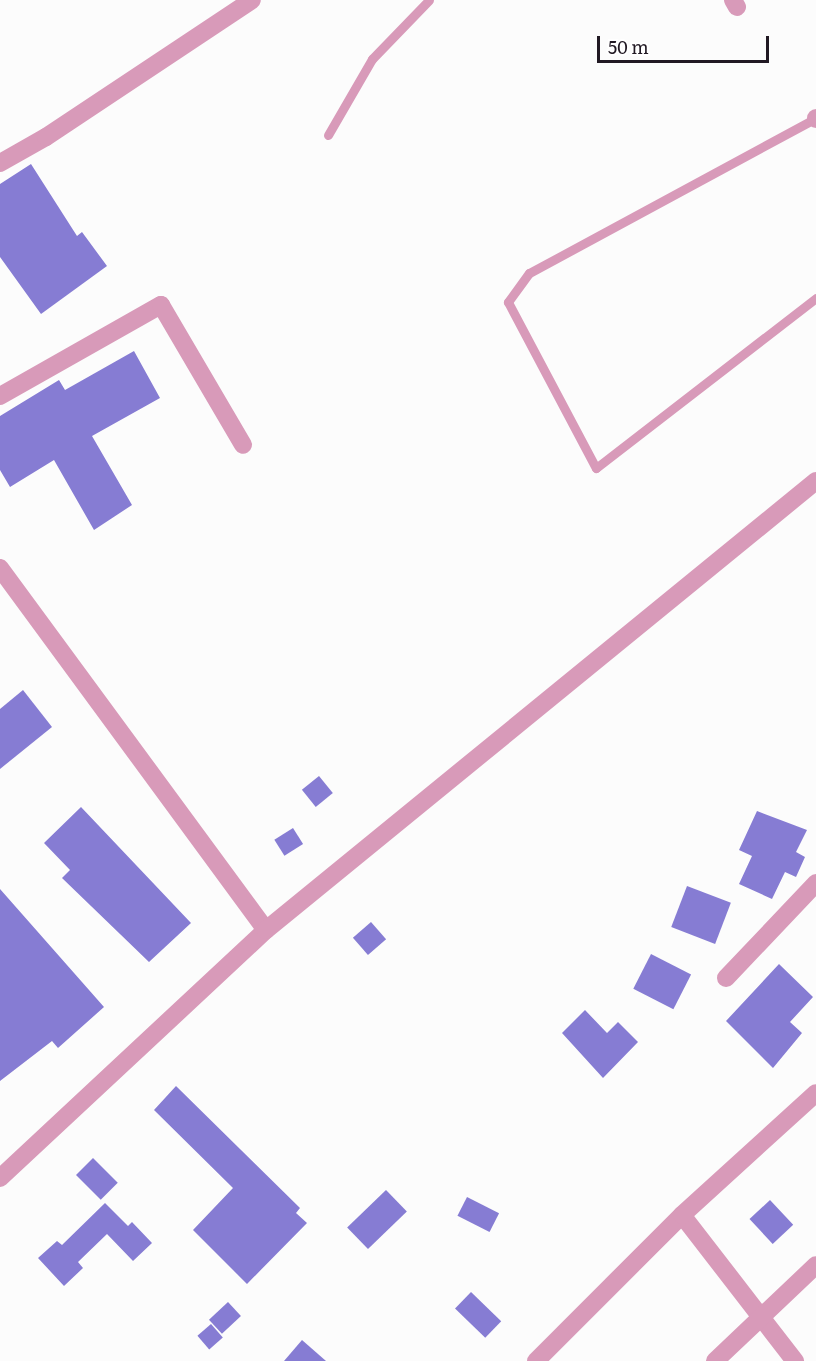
<!DOCTYPE html>
<html>
<head>
<meta charset="utf-8">
<style>
	body { margin:0 }
	#map { position:relative; width:816px; height:1361px; overflow:hidden; background:#fcfcfc; font-family:Literata,serif }
	div>[style] { position:absolute }
	.building>* { inset:0; background:#867cd3; transform-origin:0 0 }
	.lane>* { height:9px; margin:-4.5px; padding:0 4.5px; transform-origin:4.5px; border-radius:4.5px; background:#d89ab9 }
	.street>* { height:18px; margin:-9px; padding:0 9px; transform-origin:9px; border-radius:9px; background:#d89ab9 }
	span { translate:-50% -50%; white-space:nowrap; text-align:center; line-height:1.15; -webkit-text-stroke:6px #fff; paint-order:stroke }
	.scale { position:absolute; left:597px; top:36px; width:172px; height:27px; box-sizing:border-box; border:3px solid #211923; border-top:0; padding-left:8px; font-size:18px; line-height:21px; white-space:nowrap; color:#211923; -webkit-text-stroke:4px #fff; paint-order:stroke }
</style>
</head>
<body>
<div id="map">
	<div class="building">
		<i style="clip-path:polygon(31px 164px,77px 236px,82px 232px,107px 266px,41px 314px,0 257px,0 184px)"></i>
		<i style="clip-path:polygon(134px 351px,160px 398px,92px 436px,132px 505px,94px 530px,54px 460px,10px 487px,0 470px,0 416px,59px 380px,65px 390px)"></i>
		<i style="clip-path:polygon(23px 690px,52px 727px,0 769px,0 709px)"></i>
		<i style="left:319px;top:776px;width:22px;height:22px;rotate:51deg"></i>
		<i style="clip-path:polygon(81px 807px,191px 923px,149px 962px,62px 878px,70px 870px,44px 843px)"></i>
		<i style="clip-path:polygon(757px 811px,807px 830px,796px 852px,805px 857px,796px 877px,785px 872px,772px 899px,739px 884px,752px 856px,739px 850px)"></i>
		<i style="left:293px;top:828px;width:19px;height:22px;rotate:58deg"></i>
		<i style="left:687px;top:886px;width:47px;height:44px;rotate:21deg"></i>
		<i style="clip-path:polygon(0 889px,104px 1007px,58px 1048px,52px 1041px,0 1081px)"></i>
		<i style="left:371px;top:922px;width:23px;height:24px;rotate:49deg"></i>
		<i style="left:651px;top:954px;width:45px;height:39px;rotate:27deg"></i>
		<i style="clip-path:polygon(779px 964px,813px 997px,790px 1022px,802px 1033px,773px 1068px,726px 1021px)"></i>
		<i style="clip-path:polygon(585px 1010px,607px 1033px,618px 1022px,638px 1042px,603px 1078px,562px 1033px)"></i>
		<i style="clip-path:polygon(176px 1086px,300px 1208px,296px 1213px,307px 1223px,247px 1284px,193px 1230px,233px 1188px,154px 1110px)"></i>
		<i style="left:93px;top:1158px;width:35px;height:24px;rotate:45deg"></i>
		<i style="left:386px;top:1190px;width:30px;height:54px;rotate:46deg"></i>
		<i style="left:467px;top:1197px;width:36px;height:21px;rotate:27deg"></i>
		<i style="left:770px;top:1200px;width:34px;height:28px;rotate:47deg"></i>
		<i style="clip-path:polygon(105px 1203px,128px 1226px,132px 1222px,152px 1243px,133px 1261px,107px 1234px,78px 1262px,83px 1268px,64px 1286px,38px 1258px,57px 1241px,62px 1245px)"></i>
		<i style="left:471px;top:1292px;width:42px;height:23px;rotate:44deg"></i>
		<i style="left:228px;top:1302px;width:19px;height:26px;rotate:47deg"></i>
		<i style="left:211px;top:1324px;width:18px;height:18px;rotate:49deg"></i>
		<i style="clip-path:polygon(302px 1340px,326px 1361px,284px 1361px)"></i>
	</div>
	<div class="lane">
		<i style="left:816px;top:118px;width:326px;rotate:151.6deg"></i>
		<i style="left:529px;top:273px;width:36px;rotate:126deg"></i>
		<i style="left:508px;top:302px;width:188px;rotate:62.1deg"></i>
		<i style="left:596px;top:468px;width:278px;rotate:-37.7deg"></i>
		<i style="left:328px;top:135px;width:88px;rotate:-59.9deg"></i>
		<i style="left:372px;top:59px;width:82px;rotate:-46deg"></i>
	</div>
	<div class="street">
		<i style="left:733px;top:0;width:8px;rotate:60deg"></i>
		<i style="left:816px;top:118px;width:1px;rotate:90deg"></i>
		<i style="left:0;top:163px;width:53px;rotate:-29.5deg"></i>
		<i style="left:46px;top:137px;width:247px;rotate:-33.6deg"></i>
		<i style="left:0;top:396px;width:185px;rotate:-29.5deg"></i>
		<i style="left:161px;top:305px;width:162px;rotate:59.6deg"></i>
		<i style="left:0;top:568px;width:449px;rotate:53.7deg"></i>
		<i style="left:726px;top:978px;width:131px;rotate:-46.5deg"></i>
		<i style="left:0;top:1178px;width:364px;rotate:-43deg"></i>
		<i style="left:266px;top:930px;width:710px;rotate:-39.23deg"></i>
		<i style="left:682px;top:1215px;width:185px;rotate:52.3deg"></i>
		<i style="left:536px;top:1361px;width:206px;rotate:-45deg"></i>
		<i style="left:682px;top:1215px;width:181px;rotate:-42.3deg"></i>
		<i style="left:715px;top:1361px;width:139px;rotate:-43.5deg"></i>
	</div>
	<div class="scale">50 m</div>
</div>
</body>
</html>
